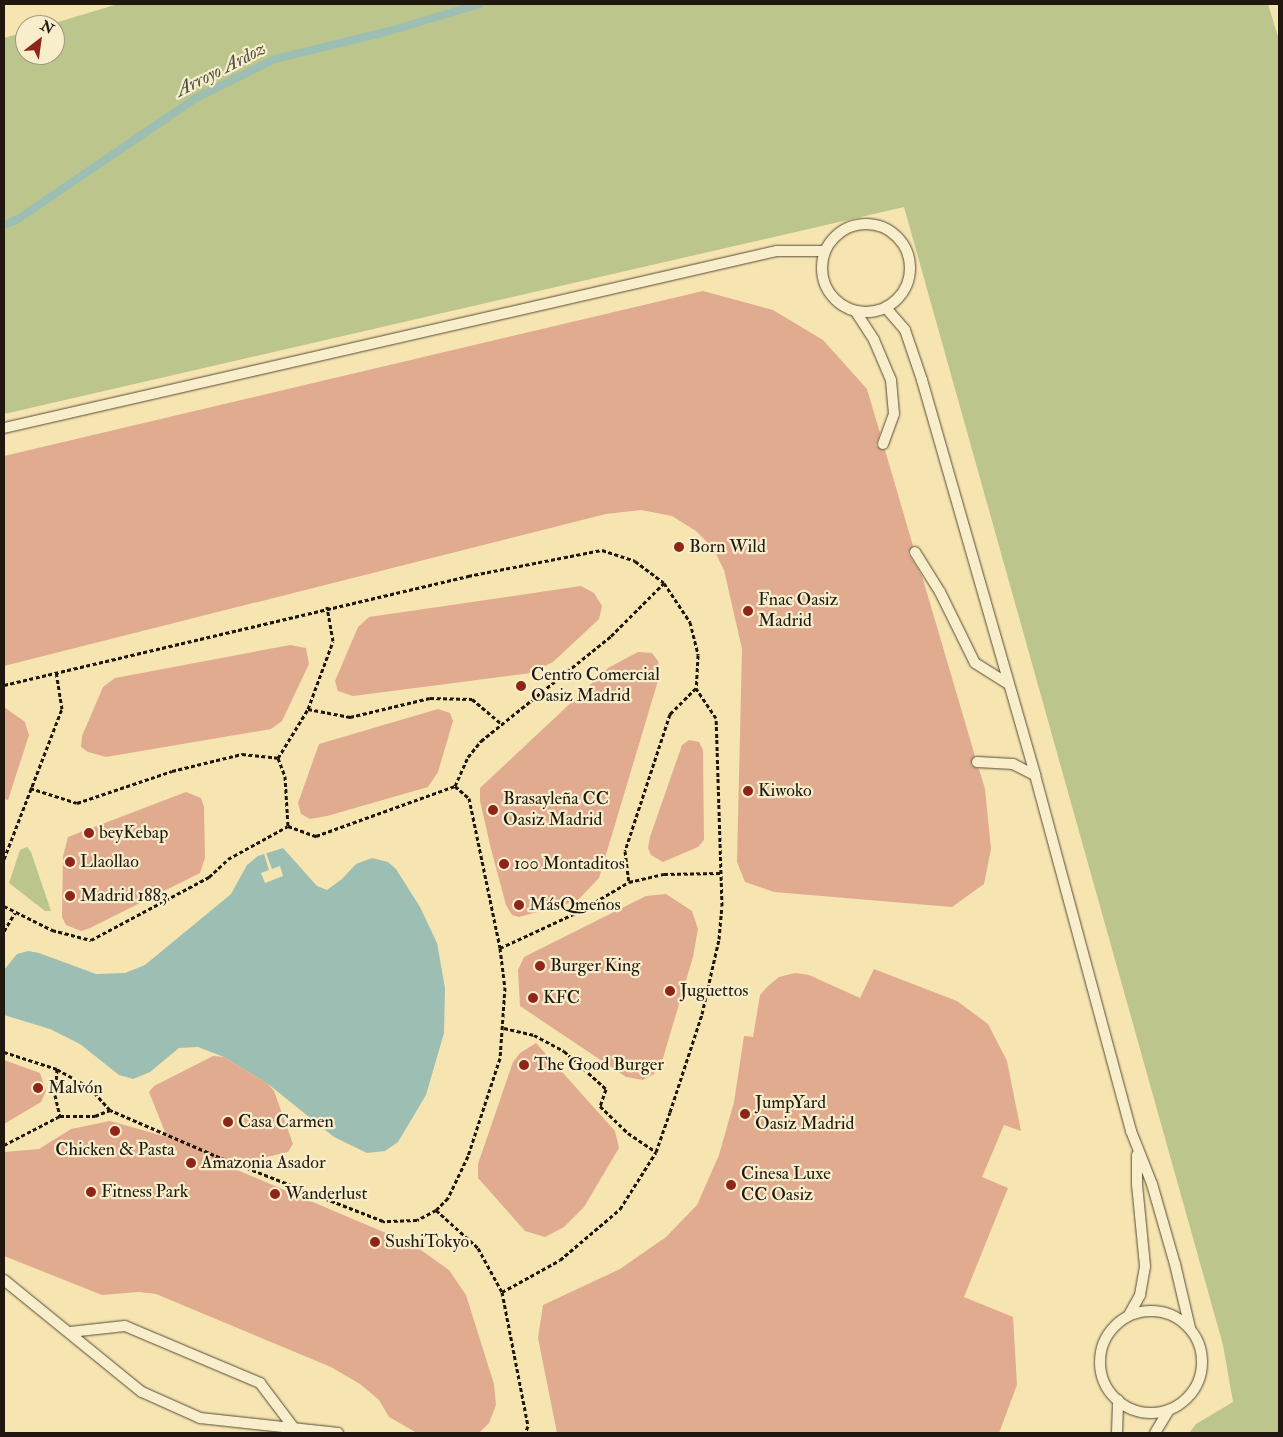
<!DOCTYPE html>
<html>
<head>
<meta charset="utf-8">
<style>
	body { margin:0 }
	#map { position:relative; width:1283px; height:1437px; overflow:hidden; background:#f6e5b1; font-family:"IM FELL Double Pica",serif }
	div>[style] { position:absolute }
	.green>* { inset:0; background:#bcc58c }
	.water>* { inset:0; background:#9dbeb2 }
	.pier>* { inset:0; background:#f6e5b1 }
	.stream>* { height:8px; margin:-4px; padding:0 4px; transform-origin:4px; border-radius:4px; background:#9dbeb2 }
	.building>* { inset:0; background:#e1ab90 }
	.path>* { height:3px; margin-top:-1.5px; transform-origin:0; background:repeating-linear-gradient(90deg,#20180f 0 4px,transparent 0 6.5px) }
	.roads { filter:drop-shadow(0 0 1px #564b38) drop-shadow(0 0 1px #564b38) }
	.service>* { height:10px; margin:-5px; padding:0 5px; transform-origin:5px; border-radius:5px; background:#f9eecc }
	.service>.ring { margin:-5px; padding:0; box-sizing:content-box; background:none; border:10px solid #f9eecc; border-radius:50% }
	.dots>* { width:14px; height:14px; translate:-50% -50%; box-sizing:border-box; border:2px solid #f9eecc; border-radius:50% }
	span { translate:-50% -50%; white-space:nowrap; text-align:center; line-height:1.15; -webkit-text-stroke:4.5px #f9eecc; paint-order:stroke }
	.poi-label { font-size:18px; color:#20180f }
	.left { translate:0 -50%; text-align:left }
	.water-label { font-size:19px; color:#4c5248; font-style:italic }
	.frame { position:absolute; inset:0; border:5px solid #20180f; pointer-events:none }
	.north { position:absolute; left:15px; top:15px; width:50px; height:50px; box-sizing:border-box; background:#f9eecc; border:1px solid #a29880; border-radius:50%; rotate:30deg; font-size:14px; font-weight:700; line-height:20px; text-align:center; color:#20180f }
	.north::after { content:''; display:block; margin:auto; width:18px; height:22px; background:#8f2418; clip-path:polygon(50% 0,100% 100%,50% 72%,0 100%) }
</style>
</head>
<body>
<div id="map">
	<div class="green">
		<i style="clip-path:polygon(118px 4px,1268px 4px,1279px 40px,1279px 1433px,1189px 1433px,1196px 1424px,1233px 1402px,1223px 1345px,904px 207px,4px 414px,4px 38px,25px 32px,25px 55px,55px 55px,55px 25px,48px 25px)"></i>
		<i style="clip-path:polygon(27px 847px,31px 852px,51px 911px,45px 911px,9px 883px,20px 850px)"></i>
	</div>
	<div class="water">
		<i style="clip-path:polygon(283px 848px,317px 886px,327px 890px,342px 879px,356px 864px,372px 858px,388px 862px,396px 869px,420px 907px,437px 943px,445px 988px,444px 1033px,426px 1095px,398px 1142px,385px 1151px,367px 1153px,334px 1137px,268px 1084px,224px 1057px,198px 1047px,179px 1048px,150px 1072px,133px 1079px,119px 1075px,80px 1044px,50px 1029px,4px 1015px,4px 970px,17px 954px,28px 951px,39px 953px,96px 974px,125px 973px,145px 965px,231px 894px,247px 865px,258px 856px)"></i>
	</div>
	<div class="pier">
		<i style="clip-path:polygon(266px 853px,272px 869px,280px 866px,283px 876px,265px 883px,261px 873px,269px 870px,264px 854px)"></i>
	</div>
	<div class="stream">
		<i style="left:4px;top:225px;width:15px;rotate:-23deg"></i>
		<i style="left:18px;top:219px;width:215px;rotate:-34.2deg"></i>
		<i style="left:196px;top:98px;width:88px;rotate:-26.3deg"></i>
		<i style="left:275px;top:59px;width:114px;rotate:-13.7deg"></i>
		<i style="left:386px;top:32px;width:98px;rotate:-16.6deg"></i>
	</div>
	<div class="building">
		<i style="clip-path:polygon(703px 291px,773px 310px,823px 340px,867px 389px,880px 433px,876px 446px,885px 450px,913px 546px,908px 553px,922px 576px,975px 756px,971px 765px,979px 769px,985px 789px,991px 849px,984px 884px,952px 907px,774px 892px,745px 882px,737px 862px,742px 649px,724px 570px,713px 548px,696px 531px,672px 516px,641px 510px,606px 514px,4px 666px,4px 456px)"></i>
		<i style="clip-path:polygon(581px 586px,594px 593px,602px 606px,599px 619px,553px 662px,531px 673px,353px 696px,338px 691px,335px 681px,358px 627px,369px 617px)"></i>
		<i style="clip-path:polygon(290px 645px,306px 648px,309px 664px,282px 721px,271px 729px,106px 757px,88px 752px,81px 747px,82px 736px,103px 687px,115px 678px)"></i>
		<i style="clip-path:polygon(638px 652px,652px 653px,658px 661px,660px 674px,599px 878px,577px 901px,519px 917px,512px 915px,506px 905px,491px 849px,480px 801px,480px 788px,608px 668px)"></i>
		<i style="clip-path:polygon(4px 707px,25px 722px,29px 735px,8px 800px,4px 799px)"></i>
		<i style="clip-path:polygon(438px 709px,450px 713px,453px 721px,438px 772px,428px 787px,327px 816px,310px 819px,301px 814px,298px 803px,319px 744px)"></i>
		<i style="clip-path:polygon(689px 740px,699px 742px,703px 750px,704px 840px,698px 847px,663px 862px,651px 855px,648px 848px,650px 837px,682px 745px)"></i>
		<i style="clip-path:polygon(186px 792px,201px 798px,204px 807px,205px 858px,200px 873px,90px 928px,81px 931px,66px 925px,62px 917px,63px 856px,68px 837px)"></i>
		<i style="clip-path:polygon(666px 894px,692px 911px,698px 929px,693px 957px,663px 1058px,654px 1074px,643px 1080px,626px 1077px,520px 1006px,518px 970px,524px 957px,646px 896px)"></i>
		<i style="clip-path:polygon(874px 969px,957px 1001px,988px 1024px,1007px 1061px,1021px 1131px,1004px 1125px,982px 1177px,1008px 1188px,964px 1297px,1013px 1317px,1017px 1385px,999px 1433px,557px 1433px,538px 1338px,543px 1305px,620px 1269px,666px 1237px,697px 1205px,719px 1155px,734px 1102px,744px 1036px,753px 1037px,760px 995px,768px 986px,779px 977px,795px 973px,809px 975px,860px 998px)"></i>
		<i style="clip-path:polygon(536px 1043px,615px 1131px,619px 1148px,584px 1207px,564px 1227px,545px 1237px,525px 1231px,478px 1178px,478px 1164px,513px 1062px,520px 1053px)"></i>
		<i style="clip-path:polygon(213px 1056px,224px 1057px,268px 1084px,274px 1091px,293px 1144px,288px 1152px,228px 1166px,414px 1245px,449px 1270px,466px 1295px,494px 1384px,496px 1405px,489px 1423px,479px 1433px,417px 1433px,389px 1417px,379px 1400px,360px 1384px,331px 1367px,156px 1294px,139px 1292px,102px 1295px,4px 1256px,4px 1152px,39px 1149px,71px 1129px,110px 1121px,167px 1137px,149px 1092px,154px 1086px)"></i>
		<i style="clip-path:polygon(4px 1060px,40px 1073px,46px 1091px,41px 1102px,4px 1124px)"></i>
	</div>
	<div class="path">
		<i style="left:4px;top:685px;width:477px;rotate:-13.2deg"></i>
		<i style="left:468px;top:576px;width:136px;rotate:-11deg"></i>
		<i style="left:602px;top:550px;width:35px;rotate:18deg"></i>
		<i style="left:635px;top:561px;width:36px;rotate:37deg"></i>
		<i style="left:664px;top:583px;width:47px;rotate:56.3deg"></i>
		<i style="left:690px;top:622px;width:34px;rotate:76deg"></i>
		<i style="left:698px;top:655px;width:33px;rotate:93deg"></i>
		<i style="left:308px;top:709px;width:43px;rotate:10.8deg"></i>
		<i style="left:350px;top:717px;width:82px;rotate:-13.4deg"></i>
		<i style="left:430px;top:698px;width:42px;rotate:1.4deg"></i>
		<i style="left:472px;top:699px;width:39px;rotate:40deg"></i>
		<i style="left:278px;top:758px;width:19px;rotate:69deg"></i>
		<i style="left:285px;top:776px;width:50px;rotate:86.6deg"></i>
		<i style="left:455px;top:786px;width:32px;rotate:-66deg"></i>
		<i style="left:468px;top:757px;width:21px;rotate:-51deg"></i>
		<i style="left:481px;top:741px;width:167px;rotate:-38.9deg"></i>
		<i style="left:611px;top:636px;width:75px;rotate:-45deg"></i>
		<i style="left:30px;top:788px;width:49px;rotate:17.7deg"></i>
		<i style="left:77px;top:803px;width:100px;rotate:-18.6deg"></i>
		<i style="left:172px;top:771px;width:72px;rotate:-13.7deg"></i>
		<i style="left:242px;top:754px;width:36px;rotate:6deg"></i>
		<i style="left:278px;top:758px;width:57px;rotate:-58.5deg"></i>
		<i style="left:308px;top:709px;width:72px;rotate:-69.8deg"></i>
		<i style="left:333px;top:641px;width:35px;rotate:-100deg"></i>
		<i style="left:4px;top:859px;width:161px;rotate:-68.9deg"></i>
		<i style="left:62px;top:709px;width:37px;rotate:-99deg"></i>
		<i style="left:4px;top:906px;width:54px;rotate:26.6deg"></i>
		<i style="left:52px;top:930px;width:40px;rotate:14.4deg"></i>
		<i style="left:91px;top:940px;width:134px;rotate:-28.1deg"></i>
		<i style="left:209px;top:877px;width:26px;rotate:-43deg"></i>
		<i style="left:228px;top:859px;width:68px;rotate:-28.8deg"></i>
		<i style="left:288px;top:826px;width:30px;rotate:20deg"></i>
		<i style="left:316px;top:836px;width:148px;rotate:-19.8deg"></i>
		<i style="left:455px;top:786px;width:18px;rotate:41deg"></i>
		<i style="left:469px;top:798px;width:153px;rotate:78.3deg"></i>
		<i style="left:500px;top:948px;width:39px;rotate:83deg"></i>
		<i style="left:505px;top:987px;width:71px;rotate:94deg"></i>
		<i style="left:500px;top:1058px;width:103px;rotate:108.1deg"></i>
		<i style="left:468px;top:1156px;width:47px;rotate:115.5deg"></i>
		<i style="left:448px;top:1198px;width:17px;rotate:135deg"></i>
		<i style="left:436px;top:1210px;width:21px;rotate:152deg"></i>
		<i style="left:417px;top:1220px;width:34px;rotate:178deg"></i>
		<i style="left:383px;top:1221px;width:181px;rotate:-158.7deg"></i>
		<i style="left:214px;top:1155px;width:113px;rotate:-156.6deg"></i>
		<i style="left:110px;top:1110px;width:31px;rotate:-132deg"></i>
		<i style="left:89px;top:1087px;width:37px;rotate:-151deg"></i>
		<i style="left:57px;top:1069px;width:56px;rotate:-162.2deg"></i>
		<i style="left:4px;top:931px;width:21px;rotate:-59deg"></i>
		<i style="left:500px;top:948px;width:86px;rotate:-24.8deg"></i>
		<i style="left:578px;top:912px;width:59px;rotate:-30.5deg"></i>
		<i style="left:629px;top:882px;width:36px;rotate:-13deg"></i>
		<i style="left:664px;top:874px;width:56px;rotate:-1deg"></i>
		<i style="left:504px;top:1028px;width:31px;rotate:13deg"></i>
		<i style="left:534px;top:1035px;width:34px;rotate:28deg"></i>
		<i style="left:564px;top:1051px;width:57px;rotate:42.1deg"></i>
		<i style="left:606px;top:1089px;width:18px;rotate:109deg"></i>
		<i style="left:600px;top:1106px;width:39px;rotate:44deg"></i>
		<i style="left:628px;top:1133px;width:34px;rotate:34deg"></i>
		<i style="left:57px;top:1069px;width:26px;rotate:94deg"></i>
		<i style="left:55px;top:1095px;width:22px;rotate:77deg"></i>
		<i style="left:4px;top:1145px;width:63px;rotate:-27.4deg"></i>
		<i style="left:60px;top:1116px;width:35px"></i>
		<i style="left:95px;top:1116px;width:16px;rotate:-22deg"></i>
		<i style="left:436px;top:1210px;width:57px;rotate:42.1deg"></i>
		<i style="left:478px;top:1248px;width:50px;rotate:61.4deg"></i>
		<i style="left:502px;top:1292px;width:136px;rotate:79deg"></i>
		<i style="left:528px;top:1426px;width:8px;rotate:113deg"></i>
		<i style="left:502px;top:1292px;width:66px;rotate:-28.9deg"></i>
		<i style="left:560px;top:1260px;width:79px;rotate:-40.4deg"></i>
		<i style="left:620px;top:1209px;width:67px;rotate:-57.7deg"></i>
		<i style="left:656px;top:1152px;width:42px;rotate:-70.7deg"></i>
		<i style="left:670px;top:1112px;width:103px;rotate:-71.9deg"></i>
		<i style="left:702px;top:1014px;width:77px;rotate:-77.2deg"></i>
		<i style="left:719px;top:939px;width:33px;rotate:-85deg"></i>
		<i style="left:722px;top:906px;width:188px;rotate:-91.8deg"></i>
		<i style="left:716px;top:718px;width:36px;rotate:-124deg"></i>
		<i style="left:696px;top:688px;width:37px;rotate:135deg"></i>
		<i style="left:670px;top:714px;width:144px;rotate:108.2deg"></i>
		<i style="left:625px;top:851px;width:31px;rotate:83deg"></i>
	</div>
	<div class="roads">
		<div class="service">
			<i class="ring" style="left:822px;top:224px;width:78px;height:78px"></i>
			<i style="left:886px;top:308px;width:29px;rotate:49deg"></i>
			<i style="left:905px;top:330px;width:53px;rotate:71.2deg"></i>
			<i style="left:922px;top:380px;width:411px;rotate:74deg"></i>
			<i style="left:1035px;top:775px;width:369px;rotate:74.9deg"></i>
			<i style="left:1131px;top:1131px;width:57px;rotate:68.4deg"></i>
			<i style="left:1152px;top:1184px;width:83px;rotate:74deg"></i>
			<i style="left:1175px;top:1264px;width:66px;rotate:76.8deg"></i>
			<i style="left:856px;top:312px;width:33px;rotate:57deg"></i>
			<i style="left:874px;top:340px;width:43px;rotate:67deg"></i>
			<i style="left:891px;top:380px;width:34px;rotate:85deg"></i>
			<i style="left:894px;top:414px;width:32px;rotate:110deg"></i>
			<i style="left:4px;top:428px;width:793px;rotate:-12.9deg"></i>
			<i style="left:777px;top:251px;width:48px"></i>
			<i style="left:915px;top:552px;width:47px;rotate:58deg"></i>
			<i style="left:940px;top:592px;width:79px;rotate:63.8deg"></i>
			<i style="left:975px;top:663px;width:38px;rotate:32deg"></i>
			<i style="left:977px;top:762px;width:36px;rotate:3deg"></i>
			<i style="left:1013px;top:764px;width:25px;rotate:27deg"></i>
			<i style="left:4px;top:1280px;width:178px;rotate:39.1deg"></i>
			<i style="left:142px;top:1392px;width:64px;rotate:24.1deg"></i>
			<i style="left:200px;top:1418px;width:139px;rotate:6.2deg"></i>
			<i class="ring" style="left:1100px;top:1311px;width:92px;height:92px"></i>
			<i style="left:1129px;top:1315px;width:23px;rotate:-61deg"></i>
			<i style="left:1140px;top:1295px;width:29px;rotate:-80deg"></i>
			<i style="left:1145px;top:1266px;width:81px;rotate:-95.6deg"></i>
			<i style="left:1137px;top:1185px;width:30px;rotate:-90deg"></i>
			<i style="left:70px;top:1332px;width:55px;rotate:-6.2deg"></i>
			<i style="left:125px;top:1326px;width:147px;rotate:22.9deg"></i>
			<i style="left:260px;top:1383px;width:56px;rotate:52.9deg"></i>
			<i style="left:1117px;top:1433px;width:33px;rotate:-88deg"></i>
			<i style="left:1155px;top:1433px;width:27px;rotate:-59deg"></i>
		</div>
	</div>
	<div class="dots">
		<i style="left:679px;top:547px;background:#8f2418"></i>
		<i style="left:748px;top:611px;background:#8f2418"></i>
		<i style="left:521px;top:686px;background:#8f2418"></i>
		<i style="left:748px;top:791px;background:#8f2418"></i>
		<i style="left:493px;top:810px;background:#8f2418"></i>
		<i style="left:89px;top:833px;background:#8f2418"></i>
		<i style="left:70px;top:862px;background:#8f2418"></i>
		<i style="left:504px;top:864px;background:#8f2418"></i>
		<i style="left:70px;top:896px;background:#8f2418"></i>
		<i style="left:519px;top:905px;background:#8f2418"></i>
		<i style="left:540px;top:966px;background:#8f2418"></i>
		<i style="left:670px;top:991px;background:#8f2418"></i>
		<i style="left:533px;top:998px;background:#8f2418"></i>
		<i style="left:524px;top:1065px;background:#8f2418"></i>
		<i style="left:38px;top:1088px;background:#8f2418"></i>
		<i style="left:745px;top:1114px;background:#8f2418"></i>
		<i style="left:228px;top:1122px;background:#8f2418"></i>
		<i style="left:115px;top:1131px;background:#8f2418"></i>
		<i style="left:191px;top:1163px;background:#8f2418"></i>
		<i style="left:731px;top:1185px;background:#8f2418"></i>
		<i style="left:91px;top:1192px;background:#8f2418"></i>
		<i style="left:275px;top:1194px;background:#8f2418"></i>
		<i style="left:375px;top:1242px;background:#8f2418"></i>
	</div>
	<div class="poi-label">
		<span class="left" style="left:689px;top:547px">Born Wild</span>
		<span class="left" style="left:758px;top:611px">Fnac Oasiz<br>Madrid</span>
		<span class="left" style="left:531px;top:686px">Centro Comercial<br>Oasiz Madrid</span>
		<span class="left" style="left:758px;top:791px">Kiwoko</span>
		<span class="left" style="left:503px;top:810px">Brasayleña CC<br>Oasiz Madrid</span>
		<span class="left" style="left:99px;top:833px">beyKebap</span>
		<span class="left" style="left:80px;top:862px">Llaollao</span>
		<span class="left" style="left:514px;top:864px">100 Montaditos</span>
		<span class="left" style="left:80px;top:896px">Madrid 1883</span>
		<span class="left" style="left:529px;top:905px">MásQmenos</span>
		<span class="left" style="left:550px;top:966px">Burger King</span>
		<span class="left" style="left:680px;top:991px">Juguettos</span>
		<span class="left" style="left:543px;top:998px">KFC</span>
		<span class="left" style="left:534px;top:1065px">The Good Burger</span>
		<span class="left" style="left:48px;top:1088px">Malvón</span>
		<span class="left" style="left:755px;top:1114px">JumpYard<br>Oasiz Madrid</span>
		<span class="left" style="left:238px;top:1122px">Casa Carmen</span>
		<span style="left:115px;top:1150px">Chicken &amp; Pasta</span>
		<span class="left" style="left:201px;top:1163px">Amazonia Asador</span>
		<span class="left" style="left:741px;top:1185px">Cinesa Luxe<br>CC Oasiz</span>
		<span class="left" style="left:101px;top:1192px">Fitness Park</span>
		<span class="left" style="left:285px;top:1194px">Wanderlust</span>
		<span class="left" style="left:385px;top:1242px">SushiTokyo</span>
	</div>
	<div class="water-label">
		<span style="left:221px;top:70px;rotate:-27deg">Arroyo Ardoz</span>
	</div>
	<div class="frame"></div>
	<div class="north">N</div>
</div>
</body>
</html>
